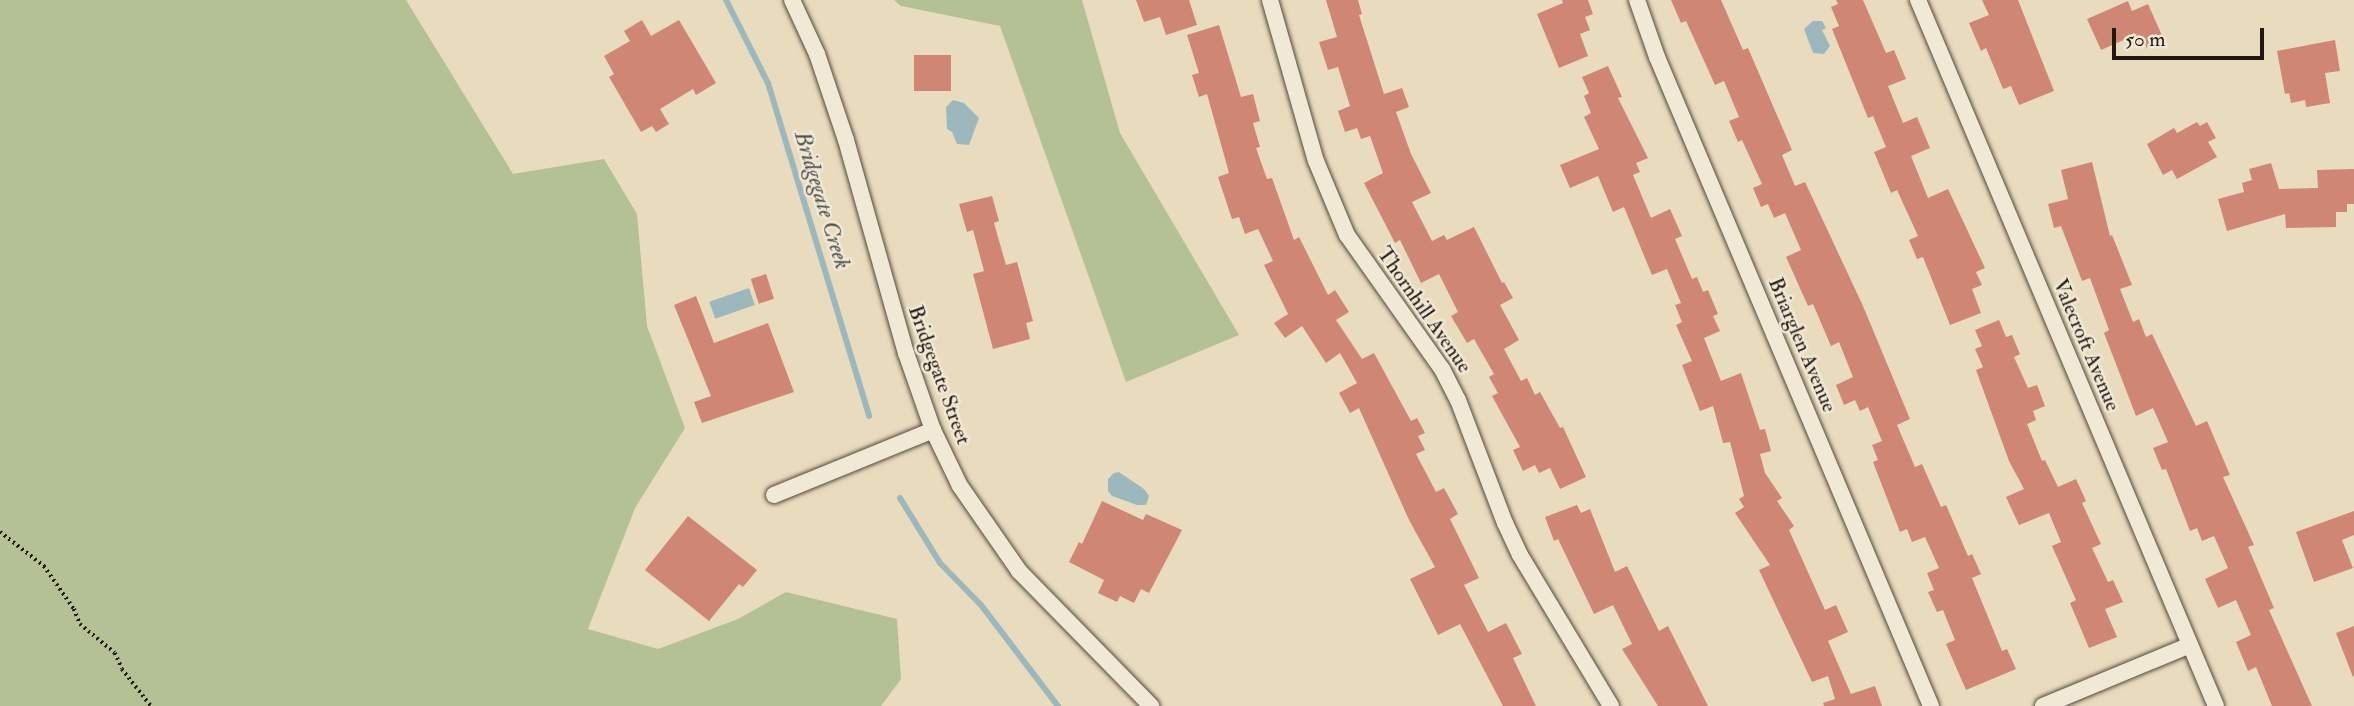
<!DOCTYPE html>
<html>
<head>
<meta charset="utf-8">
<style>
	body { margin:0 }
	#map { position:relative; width:2354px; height:706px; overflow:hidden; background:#e9dcbe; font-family:"IM FELL Double Pica",serif }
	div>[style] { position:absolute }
	.green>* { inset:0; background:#b3c194 }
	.water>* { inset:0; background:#9db8bd; transform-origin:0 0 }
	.stream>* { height:6px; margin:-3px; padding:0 3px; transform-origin:3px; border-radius:3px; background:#9db8bd }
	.building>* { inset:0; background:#cf8675; transform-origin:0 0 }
	.path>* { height:3.5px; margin-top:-1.75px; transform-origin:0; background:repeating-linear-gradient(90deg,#221812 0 2px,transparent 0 5.5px) }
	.roads { filter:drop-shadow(0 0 2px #54493d) drop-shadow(0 0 2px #54493d) }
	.street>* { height:16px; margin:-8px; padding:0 8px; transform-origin:8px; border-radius:8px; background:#f1e8d5 }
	span { translate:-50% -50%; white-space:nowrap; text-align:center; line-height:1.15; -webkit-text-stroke:5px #f1e8d5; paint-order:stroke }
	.street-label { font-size:21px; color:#221812 }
	.water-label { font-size:23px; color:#4d504e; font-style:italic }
	.scale { position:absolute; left:2112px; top:28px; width:152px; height:32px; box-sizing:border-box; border:4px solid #221812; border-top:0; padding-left:9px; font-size:21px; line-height:24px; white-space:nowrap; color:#221812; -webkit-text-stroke:5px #f1e8d5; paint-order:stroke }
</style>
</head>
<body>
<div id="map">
	<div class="green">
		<i style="clip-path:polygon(0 0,406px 0,513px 174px,604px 159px,637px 214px,647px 326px,685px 428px,635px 508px,588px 629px,658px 649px,738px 619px,786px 592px,897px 619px,901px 679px,881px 706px,0 706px)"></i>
		<i style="clip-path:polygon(894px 0,1082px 0,1120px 133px,1239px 335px,1126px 382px,1000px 26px,901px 6px)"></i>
	</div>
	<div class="water">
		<i style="clip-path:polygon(1813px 21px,1822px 21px,1826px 28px,1822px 30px,1830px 46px,1824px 54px,1813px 53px,1804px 29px)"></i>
		<i style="clip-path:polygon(953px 100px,964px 103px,979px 118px,969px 145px,957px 144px,952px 132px,947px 129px,946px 107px)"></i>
		<i style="left:749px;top:288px;width:18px;height:42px;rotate:71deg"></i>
		<i style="clip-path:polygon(1119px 472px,1144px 489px,1149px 496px,1146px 505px,1137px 505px,1112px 496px,1108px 491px,1108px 479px,1114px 473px)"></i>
	</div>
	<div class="stream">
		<i style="left:726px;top:0;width:93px;rotate:63.2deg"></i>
		<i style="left:768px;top:83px;width:348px;rotate:73.1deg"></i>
		<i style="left:900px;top:498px;width:76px;rotate:58.4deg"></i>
		<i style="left:940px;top:563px;width:59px;rotate:45.7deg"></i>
		<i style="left:981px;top:605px;width:127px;rotate:52.7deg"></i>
	</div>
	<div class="building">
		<i style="clip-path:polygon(1136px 0,1189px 0,1197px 25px,1166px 35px,1160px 17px,1144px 22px)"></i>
		<i style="clip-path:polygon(1326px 0,1358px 0,1362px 14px,1359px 15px,1384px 94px,1402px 88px,1409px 107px,1396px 112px,1411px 154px,1431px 193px,1412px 202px,1432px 241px,1444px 235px,1447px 240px,1474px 227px,1502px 283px,1504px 282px,1513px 298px,1500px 305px,1519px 340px,1504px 349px,1521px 381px,1527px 378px,1535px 395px,1540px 392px,1560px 428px,1563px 427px,1586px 477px,1560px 489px,1550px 468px,1539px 473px,1535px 465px,1523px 471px,1513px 450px,1520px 447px,1492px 396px,1498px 393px,1489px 377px,1494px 374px,1474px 339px,1467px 343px,1451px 316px,1458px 312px,1439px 274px,1421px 283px,1400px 240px,1395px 243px,1364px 183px,1383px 173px,1370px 136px,1361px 139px,1357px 128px,1345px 132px,1338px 111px,1350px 106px,1338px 67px,1328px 70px,1319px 42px,1337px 37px)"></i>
		<i style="clip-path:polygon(1562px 0,1588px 0,1593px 14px,1585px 17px,1590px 30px,1580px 34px,1588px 56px,1559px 68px,1537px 14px,1563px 3px)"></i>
		<i style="clip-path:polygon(1671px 0,1721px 0,1743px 50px,1748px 48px,1792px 150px,1782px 155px,1795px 186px,1805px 182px,1863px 306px,1910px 419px,1897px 425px,1915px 467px,1922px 464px,1941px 507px,1946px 505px,1968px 556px,1972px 554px,1981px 574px,1972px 578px,2002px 651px,2007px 649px,2016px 669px,1966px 690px,1946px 644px,1955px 640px,1943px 610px,1937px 612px,1928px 592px,1934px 590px,1927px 573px,1939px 568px,1925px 537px,1912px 542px,1907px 529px,1900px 532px,1873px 462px,1878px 460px,1872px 445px,1882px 441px,1868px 407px,1860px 411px,1855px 400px,1844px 405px,1836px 385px,1853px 377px,1839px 342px,1831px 346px,1813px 304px,1808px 306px,1786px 257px,1801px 250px,1785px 213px,1774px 218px,1768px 204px,1761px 207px,1753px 188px,1762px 184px,1742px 140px,1738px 142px,1729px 121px,1739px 117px,1724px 81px,1715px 85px,1686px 21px,1681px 23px)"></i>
		<i style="clip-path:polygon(1836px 0,1863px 0,1886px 53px,1894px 50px,1906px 79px,1888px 86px,1903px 123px,1917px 117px,1930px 148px,1911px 156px,1928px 198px,1948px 189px,1985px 268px,1976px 272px,1982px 285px,1972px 289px,1981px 313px,1950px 325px,1923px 257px,1917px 259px,1909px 240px,1918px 236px,1897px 190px,1891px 193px,1874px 152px,1886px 147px,1873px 116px,1868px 118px,1832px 29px,1839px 26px,1831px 7px,1838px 4px)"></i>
		<i style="clip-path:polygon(1982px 0,2018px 0,2054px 91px,2019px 105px,2011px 86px,2003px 89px,1986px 48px,1981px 51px,1969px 23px,1989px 15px)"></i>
		<i style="clip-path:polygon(2128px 1px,2132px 11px,2148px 4px,2164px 40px,2147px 48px,2143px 41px,2130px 47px,2126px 39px,2101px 50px,2087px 19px)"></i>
		<i style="clip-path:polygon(642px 20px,651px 36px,679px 20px,716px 83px,696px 95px,693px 89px,660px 109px,669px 124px,656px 132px,652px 126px,641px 132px,609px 77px,614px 74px,604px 56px,630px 41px,624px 31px)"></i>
		<i style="clip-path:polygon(1219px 25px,1241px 97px,1253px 94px,1260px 121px,1253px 123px,1260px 147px,1256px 148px,1267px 179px,1272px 178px,1294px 240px,1299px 237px,1328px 295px,1335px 290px,1349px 312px,1336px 320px,1362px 359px,1374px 353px,1411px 421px,1417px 418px,1425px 433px,1418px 436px,1425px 450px,1416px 454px,1436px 492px,1444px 488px,1458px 514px,1450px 519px,1479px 578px,1464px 585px,1488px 632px,1506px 623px,1522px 654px,1513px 658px,1536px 706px,1503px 706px,1460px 624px,1438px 635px,1410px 579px,1435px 567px,1409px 520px,1359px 408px,1350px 413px,1339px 393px,1357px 383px,1340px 353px,1326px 363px,1302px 326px,1285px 338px,1274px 323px,1288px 314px,1264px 265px,1273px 261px,1258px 229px,1245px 234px,1239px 217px,1232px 219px,1218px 177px,1229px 173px,1207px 94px,1199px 97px,1192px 75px,1199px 73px,1187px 35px)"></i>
		<i style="clip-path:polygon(2335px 40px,2340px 71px,2325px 73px,2330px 103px,2306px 107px,2305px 100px,2291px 103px,2289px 93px,2285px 94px,2277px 51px)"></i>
		<i style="left:951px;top:55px;width:36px;height:37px;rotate:90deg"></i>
		<i style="clip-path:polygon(1608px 66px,1622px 97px,1618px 98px,1648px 158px,1636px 163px,1640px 172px,1633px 175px,1651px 218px,1670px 209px,1682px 236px,1675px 239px,1692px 279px,1697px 277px,1703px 292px,1708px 290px,1718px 314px,1713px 316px,1720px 331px,1704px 338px,1721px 381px,1741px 373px,1760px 430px,1765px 429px,1771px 451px,1760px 454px,1765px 473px,1782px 498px,1777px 501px,1794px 526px,1789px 530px,1825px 610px,1836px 605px,1848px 632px,1828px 641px,1851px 694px,1875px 686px,1882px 706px,1824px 706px,1823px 703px,1835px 699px,1828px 676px,1812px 682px,1759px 570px,1770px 565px,1735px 513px,1744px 507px,1739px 499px,1744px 496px,1730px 442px,1723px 443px,1713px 406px,1700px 411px,1682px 365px,1692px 361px,1676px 325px,1682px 322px,1675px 305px,1681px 303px,1667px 269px,1652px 275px,1624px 207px,1613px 212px,1598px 176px,1570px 188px,1560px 165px,1599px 149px,1584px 117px,1591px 113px,1584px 96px,1589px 93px,1582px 77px)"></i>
		<i style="clip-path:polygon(2197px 122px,2200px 126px,2207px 122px,2216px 138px,2208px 142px,2217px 157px,2177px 179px,2172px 170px,2163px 175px,2147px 144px,2174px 128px,2177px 133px)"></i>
		<i style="clip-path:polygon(2092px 162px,2110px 236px,2112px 235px,2132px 285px,2120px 289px,2133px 322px,2139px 319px,2146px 337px,2152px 334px,2196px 426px,2207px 421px,2230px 475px,2223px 477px,2254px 545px,2248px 547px,2274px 608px,2269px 610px,2312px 706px,2272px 706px,2256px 667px,2248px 671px,2236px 642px,2251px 635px,2236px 600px,2218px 608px,2205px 579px,2228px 568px,2214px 536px,2202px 541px,2197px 528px,2190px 531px,2166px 469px,2162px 470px,2153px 448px,2168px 442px,2153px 408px,2136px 416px,2104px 333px,2109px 330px,2090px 278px,2082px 281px,2061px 226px,2054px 228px,2048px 204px,2068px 199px,2061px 170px)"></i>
		<i style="clip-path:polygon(2271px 163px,2279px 189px,2318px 188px,2317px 170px,2354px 169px,2354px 204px,2347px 204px,2347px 212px,2336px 212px,2336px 227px,2286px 228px,2285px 214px,2227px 231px,2218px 199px,2244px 192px,2242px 183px,2252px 180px,2249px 169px)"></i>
		<i style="clip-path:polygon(992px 196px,999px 221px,994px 223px,1006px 265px,1017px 262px,1033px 321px,1026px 323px,1030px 339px,993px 349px,973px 274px,984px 271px,973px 230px,967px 232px,959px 204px)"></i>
		<i style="left:766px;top:274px;width:26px;height:16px;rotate:72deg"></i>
		<i style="clip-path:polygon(696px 296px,714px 343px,768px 323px,794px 392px,702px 423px,694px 402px,711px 396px,674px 305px)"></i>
		<i style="clip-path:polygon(1999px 320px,2006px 337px,2012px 335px,2020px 354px,2014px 357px,2028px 388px,2037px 385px,2045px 406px,2033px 411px,2036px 420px,2027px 424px,2042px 461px,2045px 460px,2058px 487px,2076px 479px,2086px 501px,2082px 503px,2101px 544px,2092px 548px,2108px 582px,2113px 580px,2123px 602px,2105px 609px,2117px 637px,2089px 648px,2070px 603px,2076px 600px,2052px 546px,2061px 542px,2049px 513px,2019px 525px,2006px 497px,2024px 489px,2009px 461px,1976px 370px,1983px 367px,1975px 349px,1982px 346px,1975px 330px)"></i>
		<i style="clip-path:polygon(1102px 501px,1143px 520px,1146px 514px,1182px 530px,1149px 593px,1141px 589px,1134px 603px,1120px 596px,1117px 602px,1098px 593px,1104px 580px,1069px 562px,1079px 542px,1082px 544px)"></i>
		<i style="clip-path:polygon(1577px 505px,1581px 513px,1590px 509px,1615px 572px,1627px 566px,1659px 631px,1668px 626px,1708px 706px,1658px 706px,1622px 649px,1632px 644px,1613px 605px,1594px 614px,1558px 539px,1554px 541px,1545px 517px)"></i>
		<i style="clip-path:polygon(2354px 511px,2354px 535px,2342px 540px,2353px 568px,2314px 582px,2296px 532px)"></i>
		<i style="clip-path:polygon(688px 516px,757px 570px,743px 587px,739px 584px,709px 621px,645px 570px)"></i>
		<i style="clip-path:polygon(2354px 626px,2354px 676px,2353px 677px,2336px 633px)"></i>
	</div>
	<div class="path">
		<i style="left:0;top:532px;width:56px;rotate:37.7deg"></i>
		<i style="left:44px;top:566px;width:52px;rotate:55.1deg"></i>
		<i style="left:74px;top:609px;width:16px;rotate:68deg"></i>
		<i style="left:80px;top:624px;width:45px;rotate:39.6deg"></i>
		<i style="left:115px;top:653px;width:17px;rotate:66deg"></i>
		<i style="left:122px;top:669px;width:47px;rotate:51.9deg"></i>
	</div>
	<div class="roads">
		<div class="street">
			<i style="left:792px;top:0;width:60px;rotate:65.2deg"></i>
			<i style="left:817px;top:54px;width:91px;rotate:71.4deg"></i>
			<i style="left:846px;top:140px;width:221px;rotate:74.3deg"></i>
			<i style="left:906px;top:353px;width:82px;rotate:70.7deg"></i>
			<i style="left:933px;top:430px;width:62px;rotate:64.3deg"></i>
			<i style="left:960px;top:486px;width:103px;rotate:55.2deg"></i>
			<i style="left:1019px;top:571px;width:189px;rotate:45.6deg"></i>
			<i style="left:1270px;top:0;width:167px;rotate:74.1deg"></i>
			<i style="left:1316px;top:161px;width:80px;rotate:67.3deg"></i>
			<i style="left:1347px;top:235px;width:164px;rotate:54.7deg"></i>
			<i style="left:1442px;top:369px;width:35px;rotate:63deg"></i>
			<i style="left:1458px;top:400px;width:132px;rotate:69.1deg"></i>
			<i style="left:1505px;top:523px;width:35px;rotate:65deg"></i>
			<i style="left:1520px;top:555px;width:176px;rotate:58.9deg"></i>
			<i style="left:1637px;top:0;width:60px;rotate:70.7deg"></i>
			<i style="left:1657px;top:57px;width:704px;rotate:67.11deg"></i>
			<i style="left:1918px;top:0;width:766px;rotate:67.12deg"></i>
			<i style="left:774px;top:495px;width:172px;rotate:-22.2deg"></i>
			<i style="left:2043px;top:706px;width:159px;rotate:-22.5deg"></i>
		</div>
	</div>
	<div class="street-label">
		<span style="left:1424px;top:310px;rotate:55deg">Thornhill Avenue</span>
		<span style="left:1802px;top:345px;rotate:67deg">Briarglen Avenue</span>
		<span style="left:2086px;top:345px;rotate:67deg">Valecroft Avenue</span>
		<span style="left:939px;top:375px;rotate:70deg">Bridgegate Street</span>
	</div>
	<div class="water-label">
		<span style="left:822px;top:200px;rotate:73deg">Bridgegate Creek</span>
	</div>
	<div class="scale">50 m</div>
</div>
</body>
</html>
